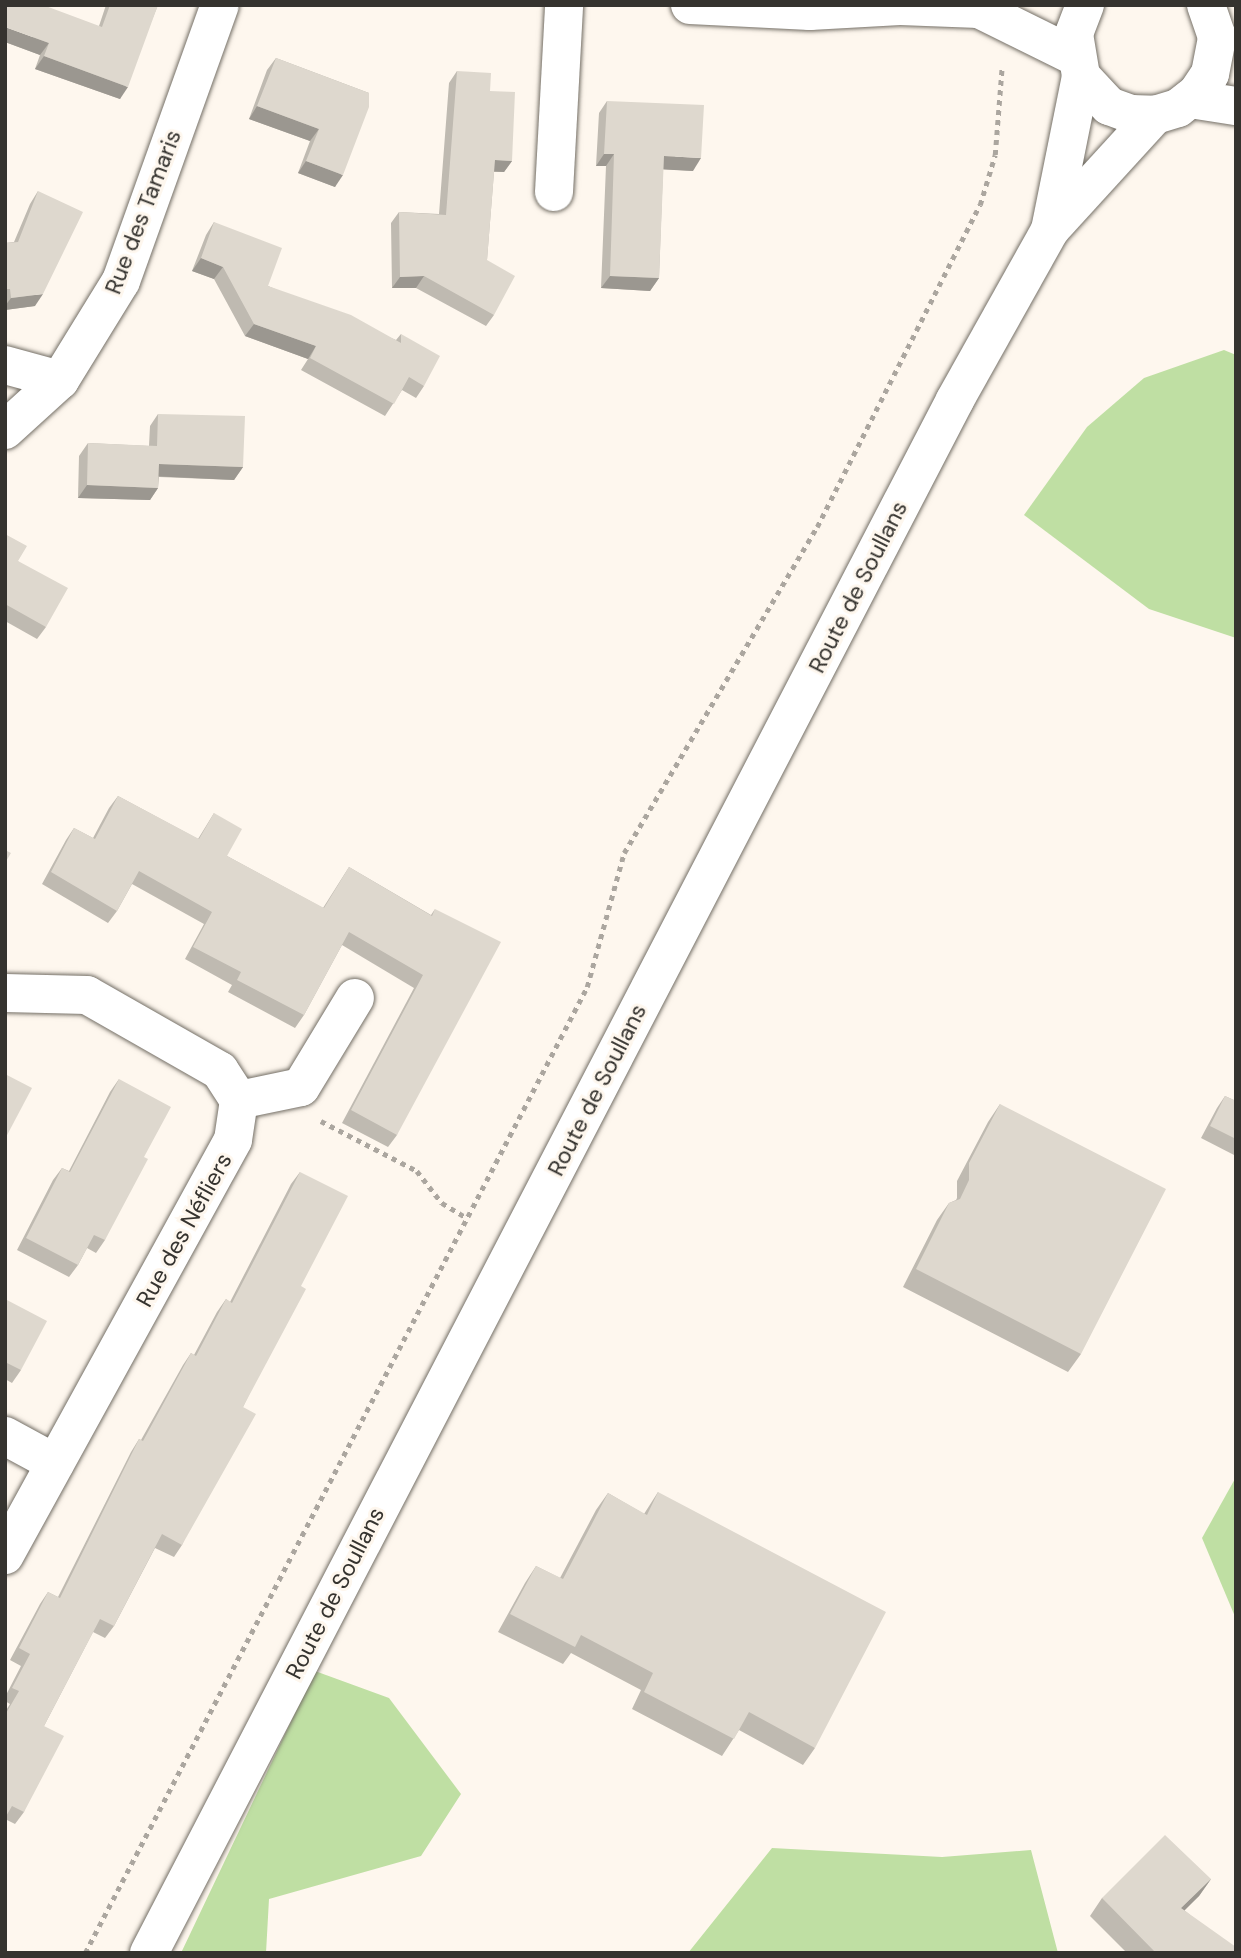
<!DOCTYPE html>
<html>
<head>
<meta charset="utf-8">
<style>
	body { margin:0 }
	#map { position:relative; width:1241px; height:1958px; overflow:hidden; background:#fef7ee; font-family:"DM Sans",sans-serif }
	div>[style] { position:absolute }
	.green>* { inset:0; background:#bfdfa3 }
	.path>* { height:4.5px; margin-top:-2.25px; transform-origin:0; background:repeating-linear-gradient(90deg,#aba69f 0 5px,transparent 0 10px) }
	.roads { filter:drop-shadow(0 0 2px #746f66) drop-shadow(0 0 2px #746f66) }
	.street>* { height:38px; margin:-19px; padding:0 19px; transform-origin:19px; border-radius:19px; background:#fff }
	.secondary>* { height:38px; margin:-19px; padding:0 19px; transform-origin:19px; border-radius:19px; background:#fff }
	.wall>* { inset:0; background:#bfbab1 }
	.shaded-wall>* { inset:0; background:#9b9790 }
	.building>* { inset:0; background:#ded8ce }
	span { translate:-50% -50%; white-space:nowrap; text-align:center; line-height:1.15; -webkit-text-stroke:6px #fef7ee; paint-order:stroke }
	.street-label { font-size:23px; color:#35332f }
	.frame { position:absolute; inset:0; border:7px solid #35332f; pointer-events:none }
</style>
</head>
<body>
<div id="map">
	<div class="green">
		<i style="clip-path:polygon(1224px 350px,1236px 355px,1236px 638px,1149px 609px,1024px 515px,1087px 427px,1144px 378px)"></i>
		<i style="clip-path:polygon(1236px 1477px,1236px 1619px,1202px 1538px)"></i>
		<i style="clip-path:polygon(315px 1671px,389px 1698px,461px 1794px,421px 1856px,269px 1899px,266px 1953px,181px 1953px)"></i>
		<i style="clip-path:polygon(772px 1848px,942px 1857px,1031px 1850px,1058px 1953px,688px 1953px)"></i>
	</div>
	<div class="path">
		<i style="left:321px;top:1121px;width:108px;rotate:27.5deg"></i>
		<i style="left:417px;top:1171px;width:41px;rotate:52deg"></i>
		<i style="left:442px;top:1203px;width:29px;rotate:31deg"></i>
		<i style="left:85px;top:1953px;width:1089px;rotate:-62.54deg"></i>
		<i style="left:587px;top:987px;width:139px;rotate:-74.6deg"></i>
		<i style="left:624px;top:853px;width:379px;rotate:-59.4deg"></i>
		<i style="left:817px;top:527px;width:361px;rotate:-63.2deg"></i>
		<i style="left:980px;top:205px;width:52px;rotate:-73.3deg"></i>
		<i style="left:995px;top:155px;width:89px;rotate:-85.5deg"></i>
	</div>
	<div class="roads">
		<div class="street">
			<i style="left:690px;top:5px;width:120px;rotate:2.9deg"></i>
			<i style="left:810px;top:11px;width:90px;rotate:-3.2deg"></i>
			<i style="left:900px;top:6px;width:79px;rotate:2.2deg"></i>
			<i style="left:979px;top:9px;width:106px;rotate:26.3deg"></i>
			<i style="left:1190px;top:99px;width:47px;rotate:8.7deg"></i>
			<i style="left:554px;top:192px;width:187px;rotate:-86.9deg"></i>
			<i style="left:5px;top:365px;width:57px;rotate:15.3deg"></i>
			<i style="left:5px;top:430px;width:74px;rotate:-42.3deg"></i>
			<i style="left:60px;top:380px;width:116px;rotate:-58.4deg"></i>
			<i style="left:121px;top:281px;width:293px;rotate:-70.3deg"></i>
			<i style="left:5px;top:993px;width:82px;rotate:1.4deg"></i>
			<i style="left:87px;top:995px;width:153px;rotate:29.7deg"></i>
			<i style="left:220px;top:1071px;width:35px;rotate:57deg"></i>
			<i style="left:239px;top:1100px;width:40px;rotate:98.5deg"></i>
			<i style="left:233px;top:1140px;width:474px;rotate:118.8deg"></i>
			<i style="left:239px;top:1100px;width:63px;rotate:-11.8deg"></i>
			<i style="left:301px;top:1087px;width:104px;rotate:-58.8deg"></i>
			<i style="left:5px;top:1436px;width:57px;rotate:28.4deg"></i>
		</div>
		<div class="secondary">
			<i style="left:1085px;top:5px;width:31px;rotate:111deg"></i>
			<i style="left:1074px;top:34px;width:43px;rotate:80.5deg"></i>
			<i style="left:1081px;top:76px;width:41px;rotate:47deg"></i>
			<i style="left:1109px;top:106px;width:23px;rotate:20deg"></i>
			<i style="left:1131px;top:114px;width:24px;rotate:2deg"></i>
			<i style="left:1155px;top:115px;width:24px;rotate:-17deg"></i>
			<i style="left:1178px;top:108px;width:24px;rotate:-38deg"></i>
			<i style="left:1197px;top:93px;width:23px;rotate:-56deg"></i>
			<i style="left:1210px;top:74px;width:38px;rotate:-79deg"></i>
			<i style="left:1217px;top:37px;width:34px;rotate:-109deg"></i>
			<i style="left:1050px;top:230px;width:157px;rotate:-78.6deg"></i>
			<i style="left:149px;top:1953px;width:1750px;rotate:-62.57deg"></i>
			<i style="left:955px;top:400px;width:195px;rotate:-60.8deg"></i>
			<i style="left:1050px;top:230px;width:156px;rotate:-47.6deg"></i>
		</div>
	</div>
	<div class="wall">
		<i style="clip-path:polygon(106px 5px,158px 5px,120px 99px,35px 69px,40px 55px,5px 42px,99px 26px)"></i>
		<i style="clip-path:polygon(276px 58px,369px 93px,335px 187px,298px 173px,310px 141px,249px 119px,267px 70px)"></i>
		<i style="clip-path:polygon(457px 71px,490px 91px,512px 161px,504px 172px,494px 172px,487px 260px,494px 315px,486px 326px,416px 288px,392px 288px,391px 223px,399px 212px,439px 214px,449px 83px)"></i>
		<i style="clip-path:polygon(607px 101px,693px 171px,663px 169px,659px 278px,650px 291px,601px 288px,606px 166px,596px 166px,599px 113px)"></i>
		<i style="clip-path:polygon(38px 191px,35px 306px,5px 310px,5px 243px,14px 242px,30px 204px)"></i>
		<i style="clip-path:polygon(214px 222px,268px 286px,396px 340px,401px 334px,424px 386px,416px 398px,402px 390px,385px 416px,301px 370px,308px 359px,245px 336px,214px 279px,192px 271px,206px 235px)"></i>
		<i style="clip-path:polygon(158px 414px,243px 467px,234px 480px,159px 477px,158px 488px,150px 500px,78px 498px,79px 456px,88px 443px,149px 446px,150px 426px)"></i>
		<i style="clip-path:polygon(5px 534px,18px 561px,46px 627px,37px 639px,5px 621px)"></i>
		<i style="clip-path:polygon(118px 796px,198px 839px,214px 813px,227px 856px,323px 908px,349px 867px,431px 915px,435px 909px,397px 1135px,388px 1147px,342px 1123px,414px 988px,342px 945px,304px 1015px,295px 1028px,228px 992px,232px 985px,185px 959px,204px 924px,132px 884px,117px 911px,108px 923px,42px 884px,66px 840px,74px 828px,93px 838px,109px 808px)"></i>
		<i style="clip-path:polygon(119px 1079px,105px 1240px,96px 1253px,87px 1248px,78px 1265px,69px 1277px,17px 1250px,53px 1180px,62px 1168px,69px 1171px,110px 1092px)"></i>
		<i style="clip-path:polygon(1225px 1096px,1236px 1101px,1236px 1156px,1201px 1138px,1217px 1108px)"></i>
		<i style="clip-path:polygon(1000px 1104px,1081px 1354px,1068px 1372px,903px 1287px,937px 1220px,949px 1203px,956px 1200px,957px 1198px,957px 1181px,988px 1122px)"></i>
		<i style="clip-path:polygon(300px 1172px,301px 1286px,243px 1407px,182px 1545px,174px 1557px,155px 1548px,114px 1626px,105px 1638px,93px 1632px,44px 1726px,24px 1812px,15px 1824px,5px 1819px,5px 1712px,10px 1704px,5px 1701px,5px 1697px,21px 1666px,10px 1660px,40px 1604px,48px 1592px,58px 1597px,131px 1452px,139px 1439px,141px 1440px,183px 1365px,191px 1353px,194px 1355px,217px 1312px,226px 1299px,230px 1302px,291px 1184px)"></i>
		<i style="clip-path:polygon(5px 1299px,21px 1370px,12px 1383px,5px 1379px)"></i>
		<i style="clip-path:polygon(658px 1492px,815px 1748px,803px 1765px,739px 1730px,722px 1756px,632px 1709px,641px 1690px,571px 1653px,563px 1664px,498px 1632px,525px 1583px,536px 1566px,560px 1578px,596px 1510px,608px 1493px,644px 1514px)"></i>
		<i style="clip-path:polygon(1211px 1879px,1199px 1896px,1184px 1910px,1236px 1953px,1127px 1953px,1090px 1916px,1102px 1898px)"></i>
	</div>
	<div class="shaded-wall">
		<i style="clip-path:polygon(5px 27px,49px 43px,40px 55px,5px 42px)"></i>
		<i style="clip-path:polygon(44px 56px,128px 87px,120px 99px,35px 69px)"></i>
		<i style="clip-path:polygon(257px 106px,319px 129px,310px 141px,249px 119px)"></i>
		<i style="clip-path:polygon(604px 154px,614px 154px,606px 166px,596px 166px)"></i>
		<i style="clip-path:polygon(664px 156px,701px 158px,693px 171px,655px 169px)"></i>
		<i style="clip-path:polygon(495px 160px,512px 161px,504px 172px,487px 171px)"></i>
		<i style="clip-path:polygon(306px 161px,343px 175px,335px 187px,298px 173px)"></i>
		<i style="clip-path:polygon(201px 258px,223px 267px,214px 279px,192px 271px)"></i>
		<i style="clip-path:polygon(424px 276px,416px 288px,392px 288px,400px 277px)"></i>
		<i style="clip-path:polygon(610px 276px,659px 278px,650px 291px,601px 288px)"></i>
		<i style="clip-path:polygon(43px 294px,35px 306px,5px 310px,5px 306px,11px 298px)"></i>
		<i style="clip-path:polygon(254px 324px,316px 346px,308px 359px,245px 336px)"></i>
		<i style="clip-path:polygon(159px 464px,243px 467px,234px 480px,150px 476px)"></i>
		<i style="clip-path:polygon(87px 485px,158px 488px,150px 500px,78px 498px)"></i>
		<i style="clip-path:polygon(1211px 1879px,1199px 1896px,1169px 1926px,1181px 1908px)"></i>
	</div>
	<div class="building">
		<i style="clip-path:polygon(5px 5px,43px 5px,102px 27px,110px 5px,158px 5px,128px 87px,44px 56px,49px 43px,5px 27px)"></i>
		<i style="clip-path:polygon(276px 58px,369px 93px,369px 107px,343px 175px,306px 161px,319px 129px,257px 106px)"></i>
		<i style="clip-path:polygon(457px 71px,491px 73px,490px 91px,515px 92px,512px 161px,495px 160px,487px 260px,515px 276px,494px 315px,424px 276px,400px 277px,399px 212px,446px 215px)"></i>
		<i style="clip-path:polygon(607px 101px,704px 105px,701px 158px,664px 156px,659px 278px,610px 276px,614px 154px,604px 154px)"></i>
		<i style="clip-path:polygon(38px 191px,83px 212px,43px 294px,11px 298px,10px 289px,5px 289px,5px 243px,18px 242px)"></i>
		<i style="clip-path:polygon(214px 222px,282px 248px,268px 286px,351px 315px,401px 343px,401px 334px,440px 356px,424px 386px,409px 377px,394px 404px,310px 358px,316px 346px,254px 324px,223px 267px,201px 258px)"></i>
		<i style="clip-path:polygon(158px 414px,245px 416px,243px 467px,159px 464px,158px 488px,87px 485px,88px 443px,157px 446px)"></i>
		<i style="clip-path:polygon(5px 534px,27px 546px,18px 561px,68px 588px,46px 627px,5px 604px)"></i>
		<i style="clip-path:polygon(118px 796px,199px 839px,214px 813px,242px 829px,227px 856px,324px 908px,349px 867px,432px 916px,435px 909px,501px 942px,397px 1135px,351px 1110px,423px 975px,349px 932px,304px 1015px,237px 980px,241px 972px,193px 947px,212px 912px,139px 871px,117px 911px,51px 872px,74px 828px,95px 839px)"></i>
		<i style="clip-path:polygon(5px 850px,11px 853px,5px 863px)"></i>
		<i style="clip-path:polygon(5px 1074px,32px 1088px,5px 1139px)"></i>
		<i style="clip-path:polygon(119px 1079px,171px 1107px,144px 1157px,148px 1159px,105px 1240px,94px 1235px,78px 1265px,26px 1238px,62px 1168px,70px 1172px)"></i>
		<i style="clip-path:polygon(1225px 1096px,1236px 1101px,1236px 1139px,1210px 1126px)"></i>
		<i style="clip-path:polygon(1000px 1104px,1166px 1189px,1081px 1354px,916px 1269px,949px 1203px,960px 1199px,969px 1180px,969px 1163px)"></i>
		<i style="clip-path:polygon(300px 1172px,348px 1196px,301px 1286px,306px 1289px,243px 1407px,256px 1414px,182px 1545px,162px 1534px,114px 1626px,100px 1619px,44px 1726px,64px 1736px,24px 1812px,12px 1806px,5px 1818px,5px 1715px,19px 1691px,12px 1688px,30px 1654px,19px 1648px,48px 1592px,60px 1598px,139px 1439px,143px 1441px,191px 1353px,196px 1356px,226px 1299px,232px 1303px)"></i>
		<i style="clip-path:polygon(5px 1299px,47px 1321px,21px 1370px,5px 1362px)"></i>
		<i style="clip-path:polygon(658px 1492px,886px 1612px,815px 1748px,749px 1712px,734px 1739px,644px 1692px,653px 1673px,581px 1635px,575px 1647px,510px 1614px,536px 1566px,563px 1579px,608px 1493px,647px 1515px)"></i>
		<i style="clip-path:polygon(1165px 1835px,1211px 1879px,1181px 1908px,1236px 1947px,1236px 1953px,1156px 1953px,1102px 1898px)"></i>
	</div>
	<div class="street-label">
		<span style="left:143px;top:212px;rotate:-69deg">Rue des Tamaris</span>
		<span style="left:858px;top:587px;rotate:-63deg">Route de Soullans</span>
		<span style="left:597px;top:1090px;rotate:-63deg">Route de Soullans</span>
		<span style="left:184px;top:1230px;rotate:-61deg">Rue des Néfliers</span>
		<span style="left:335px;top:1593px;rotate:-63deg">Route de Soullans</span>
	</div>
	<div class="frame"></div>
</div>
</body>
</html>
